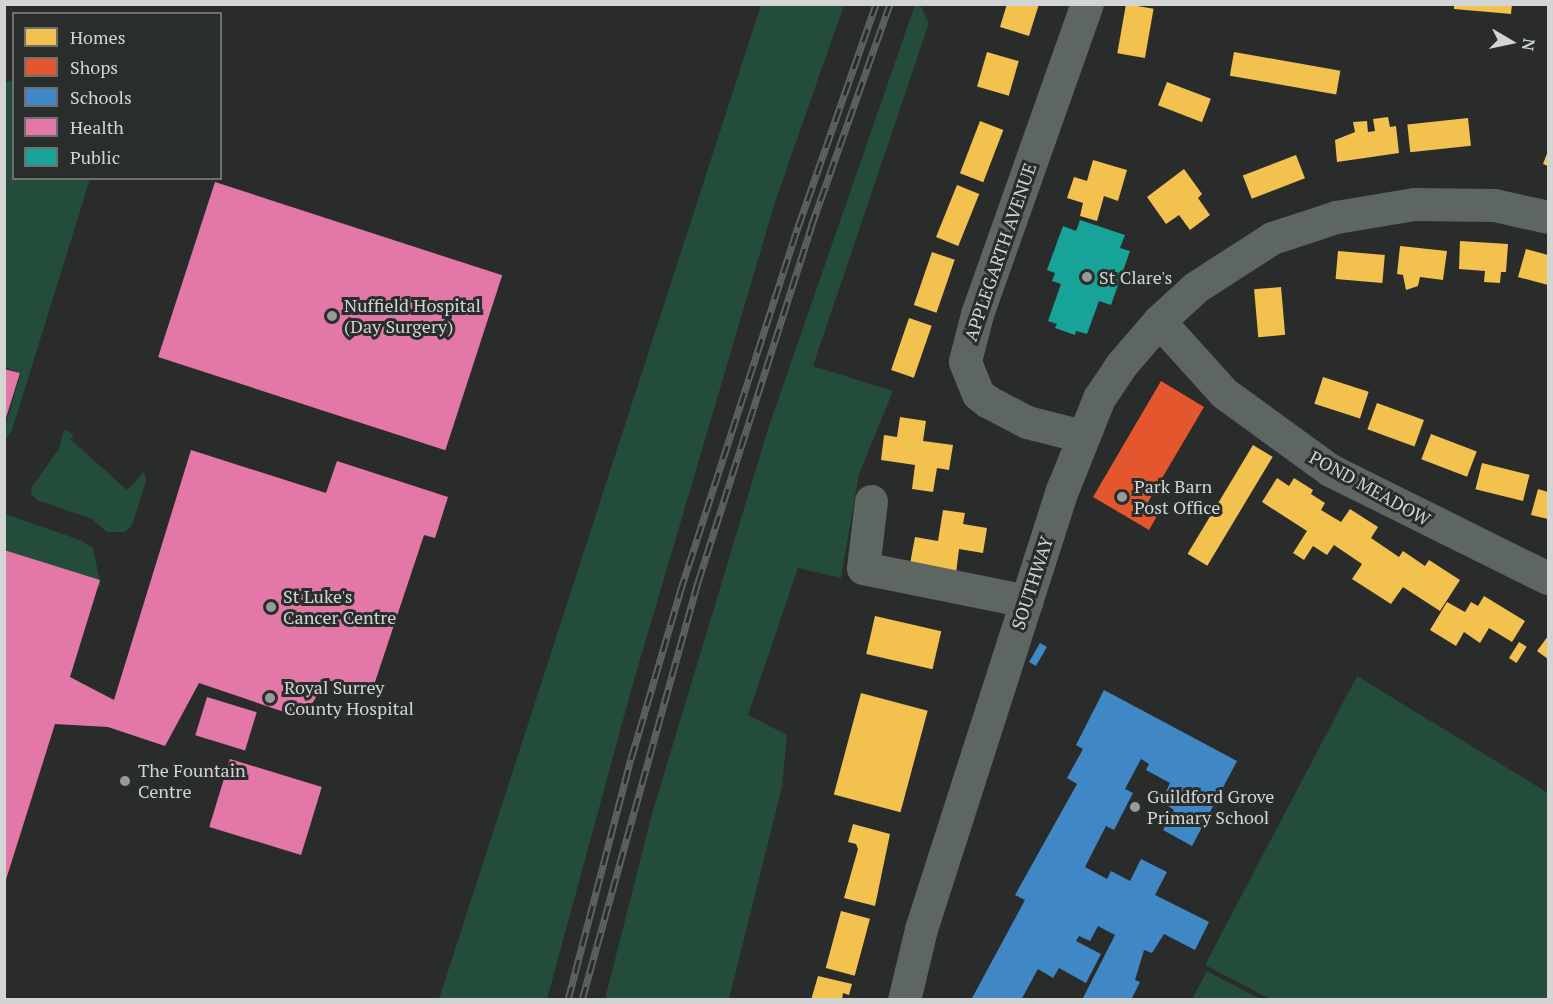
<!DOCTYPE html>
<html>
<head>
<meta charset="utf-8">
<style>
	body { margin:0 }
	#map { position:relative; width:1553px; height:1004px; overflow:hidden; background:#2a2c2b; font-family:"PT Serif",serif }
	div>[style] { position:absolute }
	.green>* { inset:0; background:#234c3a }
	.homes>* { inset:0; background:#f2c14e; transform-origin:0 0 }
	.shops>* { inset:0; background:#e4572e }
	.schools>* { inset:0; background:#3f88c5; transform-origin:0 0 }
	.health>* { inset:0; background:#e377a8; transform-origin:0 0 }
	.public>* { inset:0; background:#17a398 }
	.minor>* { height:33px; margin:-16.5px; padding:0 16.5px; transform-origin:16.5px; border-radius:16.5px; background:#5d6661 }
	.rail>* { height:7px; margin-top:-3.5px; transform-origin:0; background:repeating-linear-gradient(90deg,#292d2b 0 14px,#5e6361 0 28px); box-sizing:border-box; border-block:2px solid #5e6361 }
	.dots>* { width:16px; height:16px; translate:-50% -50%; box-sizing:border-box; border:3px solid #292d2b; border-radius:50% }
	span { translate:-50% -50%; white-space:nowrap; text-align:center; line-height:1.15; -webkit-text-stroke:6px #292d2b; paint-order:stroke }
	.street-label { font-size:18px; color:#d3d5d4 }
	.poi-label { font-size:18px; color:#d3d5d4 }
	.left { translate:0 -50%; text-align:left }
	.frame { position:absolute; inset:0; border:6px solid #d3d5d4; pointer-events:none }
	.legend { position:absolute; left:12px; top:12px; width:210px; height:168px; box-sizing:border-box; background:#292d2b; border:2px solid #6d706f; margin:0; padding:8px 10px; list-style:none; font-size:18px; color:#d3d5d4 }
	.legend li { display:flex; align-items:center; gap:12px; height:30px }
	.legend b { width:30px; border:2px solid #6d706f }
	.north { position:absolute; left:1481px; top:12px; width:60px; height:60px; -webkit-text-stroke:4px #292d2b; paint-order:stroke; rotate:99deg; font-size:16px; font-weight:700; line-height:24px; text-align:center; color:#d3d5d4 }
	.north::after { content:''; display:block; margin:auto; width:21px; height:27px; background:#d3d5d4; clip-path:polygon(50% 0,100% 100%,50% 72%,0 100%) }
</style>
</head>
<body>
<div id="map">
	<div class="green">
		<i style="clip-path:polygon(761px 5px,844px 5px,775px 202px,632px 687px,547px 999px,439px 999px)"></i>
		<i style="clip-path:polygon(915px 5px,920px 5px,929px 23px,813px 366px,893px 391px,859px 474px,841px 578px,798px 568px,748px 715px,787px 735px,782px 787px,729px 999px,605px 999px,652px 814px,768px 429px)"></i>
		<i style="clip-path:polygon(13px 81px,14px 178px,90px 179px,12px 430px,5px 441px,5px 426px,21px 373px,4px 367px,4px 82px)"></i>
		<i style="clip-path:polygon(64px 430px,74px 434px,70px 439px,127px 490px,144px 472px,146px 481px,132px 525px,125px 532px,107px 532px,92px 519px,37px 500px,31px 494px,32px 487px,59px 449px)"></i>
		<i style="clip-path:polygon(5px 514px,80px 540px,93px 548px,101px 587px,5px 557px)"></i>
		<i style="clip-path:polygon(1357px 676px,1548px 793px,1548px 999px,1270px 999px,1205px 965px)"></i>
		<i style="clip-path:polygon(1207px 971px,1260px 999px,1192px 999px)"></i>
	</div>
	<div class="homes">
		<i style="clip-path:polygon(1007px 4px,1039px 4px,1029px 36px,1000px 27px)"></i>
		<i style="left:1126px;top:4px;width:28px;height:50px;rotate:10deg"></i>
		<i style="clip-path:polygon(1454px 4px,1512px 4px,1511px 14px,1454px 9px)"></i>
		<i style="left:987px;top:52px;width:33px;height:36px;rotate:16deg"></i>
		<i style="left:1234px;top:52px;width:108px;height:24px;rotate:10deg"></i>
		<i style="left:1167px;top:82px;width:47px;height:25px;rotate:21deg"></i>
		<i style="clip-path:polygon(1388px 117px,1390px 127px,1396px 126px,1399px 153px,1337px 162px,1335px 140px,1355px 132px,1353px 122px,1367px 121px,1368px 132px,1375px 131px,1373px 119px)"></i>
		<i style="left:1468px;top:118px;width:28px;height:61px;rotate:84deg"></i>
		<i style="left:980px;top:121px;width:25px;height:56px;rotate:21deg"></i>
		<i style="clip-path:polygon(1548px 151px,1548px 166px,1543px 164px)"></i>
		<i style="left:1296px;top:155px;width:25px;height:57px;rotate:69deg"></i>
		<i style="clip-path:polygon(1093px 160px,1127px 170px,1118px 201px,1104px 196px,1097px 221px,1080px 216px,1083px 203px,1067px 198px,1074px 177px,1087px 181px)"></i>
		<i style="clip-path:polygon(1184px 169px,1202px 194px,1198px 198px,1210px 215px,1190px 230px,1179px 215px,1166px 224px,1147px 197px)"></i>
		<i style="left:957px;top:185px;width:24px;height:56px;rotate:22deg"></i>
		<i style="clip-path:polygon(1460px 241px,1508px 244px,1506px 272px,1501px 272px,1500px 283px,1484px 282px,1485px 271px,1459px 269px)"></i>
		<i style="clip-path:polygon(1400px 246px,1447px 251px,1443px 280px,1420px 277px,1418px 286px,1406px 290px,1403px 275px,1397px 274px)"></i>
		<i style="clip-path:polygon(1526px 249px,1548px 255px,1548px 285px,1518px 277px)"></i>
		<i style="left:1338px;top:251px;width:47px;height:28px;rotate:5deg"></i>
		<i style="left:932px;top:252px;width:24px;height:56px;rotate:19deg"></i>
		<i style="left:1281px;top:287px;width:48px;height:27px;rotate:85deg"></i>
		<i style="left:909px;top:318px;width:24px;height:55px;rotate:19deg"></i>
		<i style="left:1323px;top:377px;width:48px;height:28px;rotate:18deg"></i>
		<i style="left:1377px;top:403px;width:50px;height:28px;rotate:20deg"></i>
		<i style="clip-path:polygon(900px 417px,926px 421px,923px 441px,953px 445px,949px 470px,937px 468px,933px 492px,912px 489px,915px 465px,881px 460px,884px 435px,897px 437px)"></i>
		<i style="left:1431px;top:434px;width:49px;height:27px;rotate:21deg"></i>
		<i style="left:1253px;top:445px;width:23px;height:127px;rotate:31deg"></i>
		<i style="left:1482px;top:463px;width:49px;height:27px;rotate:14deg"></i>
		<i style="clip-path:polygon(1277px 478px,1289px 486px,1294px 478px,1313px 490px,1311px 494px,1325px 503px,1321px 510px,1341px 522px,1350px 509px,1378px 527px,1371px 538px,1399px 557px,1403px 551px,1425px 566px,1429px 560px,1460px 580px,1440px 611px,1403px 587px,1391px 604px,1352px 579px,1362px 564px,1334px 545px,1327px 555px,1313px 546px,1304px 560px,1293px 553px,1307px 531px,1262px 502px)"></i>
		<i style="clip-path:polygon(1538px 489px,1548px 492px,1548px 519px,1531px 515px)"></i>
		<i style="clip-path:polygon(943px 510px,965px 513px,963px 524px,987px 528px,983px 553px,959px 549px,955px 581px,910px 564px,915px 537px,938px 541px)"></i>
		<i style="clip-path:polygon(1484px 596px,1525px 621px,1512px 642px,1489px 628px,1480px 643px,1464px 632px,1456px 646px,1430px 630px,1447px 602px,1465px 612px,1471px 602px,1478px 606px)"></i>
		<i style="left:875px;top:616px;width:68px;height:39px;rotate:13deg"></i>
		<i style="clip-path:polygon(1548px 636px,1548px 659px,1537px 651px)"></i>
		<i style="left:1519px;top:642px;width:9px;height:19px;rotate:32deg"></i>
		<i style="left:861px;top:693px;width:69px;height:105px;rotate:15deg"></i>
		<i style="clip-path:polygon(853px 824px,890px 834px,875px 906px,844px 898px,858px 849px,856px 844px,848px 842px)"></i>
		<i style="left:841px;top:911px;width:30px;height:59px;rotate:15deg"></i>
		<i style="clip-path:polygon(818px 976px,852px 984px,849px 995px,843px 993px,842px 1000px,811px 1000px)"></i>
	</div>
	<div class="shops">
		<i style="clip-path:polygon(1161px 381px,1204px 407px,1148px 502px,1161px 509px,1149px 530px,1093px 497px)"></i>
	</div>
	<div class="schools">
		<i style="left:1040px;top:643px;width:8px;height:22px;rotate:30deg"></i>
		<i style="clip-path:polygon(1104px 690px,1237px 761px,1192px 846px,1163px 830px,1174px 810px,1168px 806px,1172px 798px,1165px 794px,1170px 783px,1146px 770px,1149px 764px,1141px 759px,1125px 789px,1133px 793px,1114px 830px,1106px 826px,1085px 867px,1107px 879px,1111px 871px,1130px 881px,1141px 859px,1167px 872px,1155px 895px,1209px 922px,1195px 950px,1164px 934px,1152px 953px,1144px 950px,1135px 980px,1140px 982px,1132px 998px,1135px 1000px,1082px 1000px,1115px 935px,1098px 926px,1090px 941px,1079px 936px,1076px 941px,1101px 954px,1086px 983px,1059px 968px,1053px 978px,1038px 969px,1021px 1000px,971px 1000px,1025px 900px,1015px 895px,1077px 784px,1067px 778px,1083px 749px,1076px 745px)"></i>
	</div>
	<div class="health">
		<i style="left:215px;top:182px;width:302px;height:184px;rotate:18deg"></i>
		<i style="clip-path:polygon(4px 369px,20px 373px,5px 421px,4px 421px)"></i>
		<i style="clip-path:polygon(191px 450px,326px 493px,337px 461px,448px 497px,435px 538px,424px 535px,371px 694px,328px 680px,302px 718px,199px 683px,165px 746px,108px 727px,55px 724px,4px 886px,4px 550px,100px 580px,70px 677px,114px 700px)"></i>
		<i style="left:207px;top:697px;width:52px;height:40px;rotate:17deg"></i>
		<i style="left:230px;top:759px;width:96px;height:71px;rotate:17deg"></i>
	</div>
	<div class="public">
		<i style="clip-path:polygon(1080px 220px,1125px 235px,1120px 248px,1130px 251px,1111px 305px,1099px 301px,1087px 334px,1076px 331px,1075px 335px,1055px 328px,1057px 324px,1048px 321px,1061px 284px,1052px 281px,1055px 273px,1047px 270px,1063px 226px,1076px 231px)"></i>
	</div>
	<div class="minor">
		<i style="left:1159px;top:321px;width:97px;rotate:47.9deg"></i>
		<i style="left:1224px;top:393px;width:131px;rotate:36deg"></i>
		<i style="left:1330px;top:470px;width:243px;rotate:26.4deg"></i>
		<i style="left:1082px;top:436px;width:57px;rotate:-165.7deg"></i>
		<i style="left:1027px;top:422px;width:45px;rotate:-152.3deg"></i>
		<i style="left:987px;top:401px;width:11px;rotate:-142deg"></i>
		<i style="left:978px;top:394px;width:35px;rotate:-112deg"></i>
		<i style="left:965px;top:361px;width:49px;rotate:-75.7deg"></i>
		<i style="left:977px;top:314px;width:329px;rotate:-70.5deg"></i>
		<i style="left:871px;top:501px;width:67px;rotate:96.8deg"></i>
		<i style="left:863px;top:568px;width:167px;rotate:11.4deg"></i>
		<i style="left:904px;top:1000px;width:73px;rotate:-76.5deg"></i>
		<i style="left:921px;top:929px;width:463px;rotate:-72.2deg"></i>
		<i style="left:1063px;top:488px;width:97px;rotate:-68.2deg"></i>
		<i style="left:1099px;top:398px;width:40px;rotate:-56deg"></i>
		<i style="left:1121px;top:365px;width:58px;rotate:-49.2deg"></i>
		<i style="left:1159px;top:321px;width:50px;rotate:-42.6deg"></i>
		<i style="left:1196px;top:287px;width:90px;rotate:-32.8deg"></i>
		<i style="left:1272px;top:238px;width:67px;rotate:-18.2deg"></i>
		<i style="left:1336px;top:217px;width:79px;rotate:-9.5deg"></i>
		<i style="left:1414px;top:204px;width:80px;rotate:0.7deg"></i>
		<i style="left:1494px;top:205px;width:55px;rotate:12.5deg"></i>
	</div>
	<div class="rail">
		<i style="left:568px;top:1000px;width:249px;rotate:-75.4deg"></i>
		<i style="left:631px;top:759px;width:174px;rotate:-73.6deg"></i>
		<i style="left:680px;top:592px;width:384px;rotate:-72.1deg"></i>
		<i style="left:798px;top:227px;width:236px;rotate:-70.7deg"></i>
		<i style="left:582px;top:1000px;width:434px;rotate:-74.5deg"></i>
		<i style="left:698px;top:582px;width:373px;rotate:-72.3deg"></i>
		<i style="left:811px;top:227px;width:237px;rotate:-70.5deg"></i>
	</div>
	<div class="dots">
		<i style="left:1087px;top:277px;background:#989a99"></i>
		<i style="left:332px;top:316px;background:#989a99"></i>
		<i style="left:1122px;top:497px;background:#989a99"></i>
		<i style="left:271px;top:607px;background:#989a99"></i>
		<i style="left:270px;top:698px;background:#989a99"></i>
		<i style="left:125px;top:781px;background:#989a99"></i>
		<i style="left:1135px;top:807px;background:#989a99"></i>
	</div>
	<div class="street-label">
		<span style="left:1000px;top:252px;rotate:-71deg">APPLEGARTH AVENUE</span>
		<span style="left:1370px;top:488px;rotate:29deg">POND MEADOW</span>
		<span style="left:1032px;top:583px;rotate:-72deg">SOUTHWAY</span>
	</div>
	<div class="poi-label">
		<span class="left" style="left:1099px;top:277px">St Clare's</span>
		<span class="left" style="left:344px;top:316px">Nuffield Hospital<br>(Day Surgery)</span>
		<span class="left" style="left:1134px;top:497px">Park Barn<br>Post Office</span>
		<span class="left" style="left:283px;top:607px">St Luke's<br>Cancer Centre</span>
		<span class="left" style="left:284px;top:698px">Royal Surrey<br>County Hospital</span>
		<span class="left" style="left:138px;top:781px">The Fountain<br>Centre</span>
		<span class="left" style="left:1147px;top:807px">Guildford Grove<br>Primary School</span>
	</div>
	<div class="frame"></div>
	<ul class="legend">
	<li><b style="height:16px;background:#f2c14e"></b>Homes</li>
	<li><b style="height:16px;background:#e4572e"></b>Shops</li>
	<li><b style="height:16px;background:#3f88c5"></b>Schools</li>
	<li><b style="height:16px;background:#e377a8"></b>Health</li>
	<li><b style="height:16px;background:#17a398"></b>Public</li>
	</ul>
	<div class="north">N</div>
</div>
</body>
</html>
